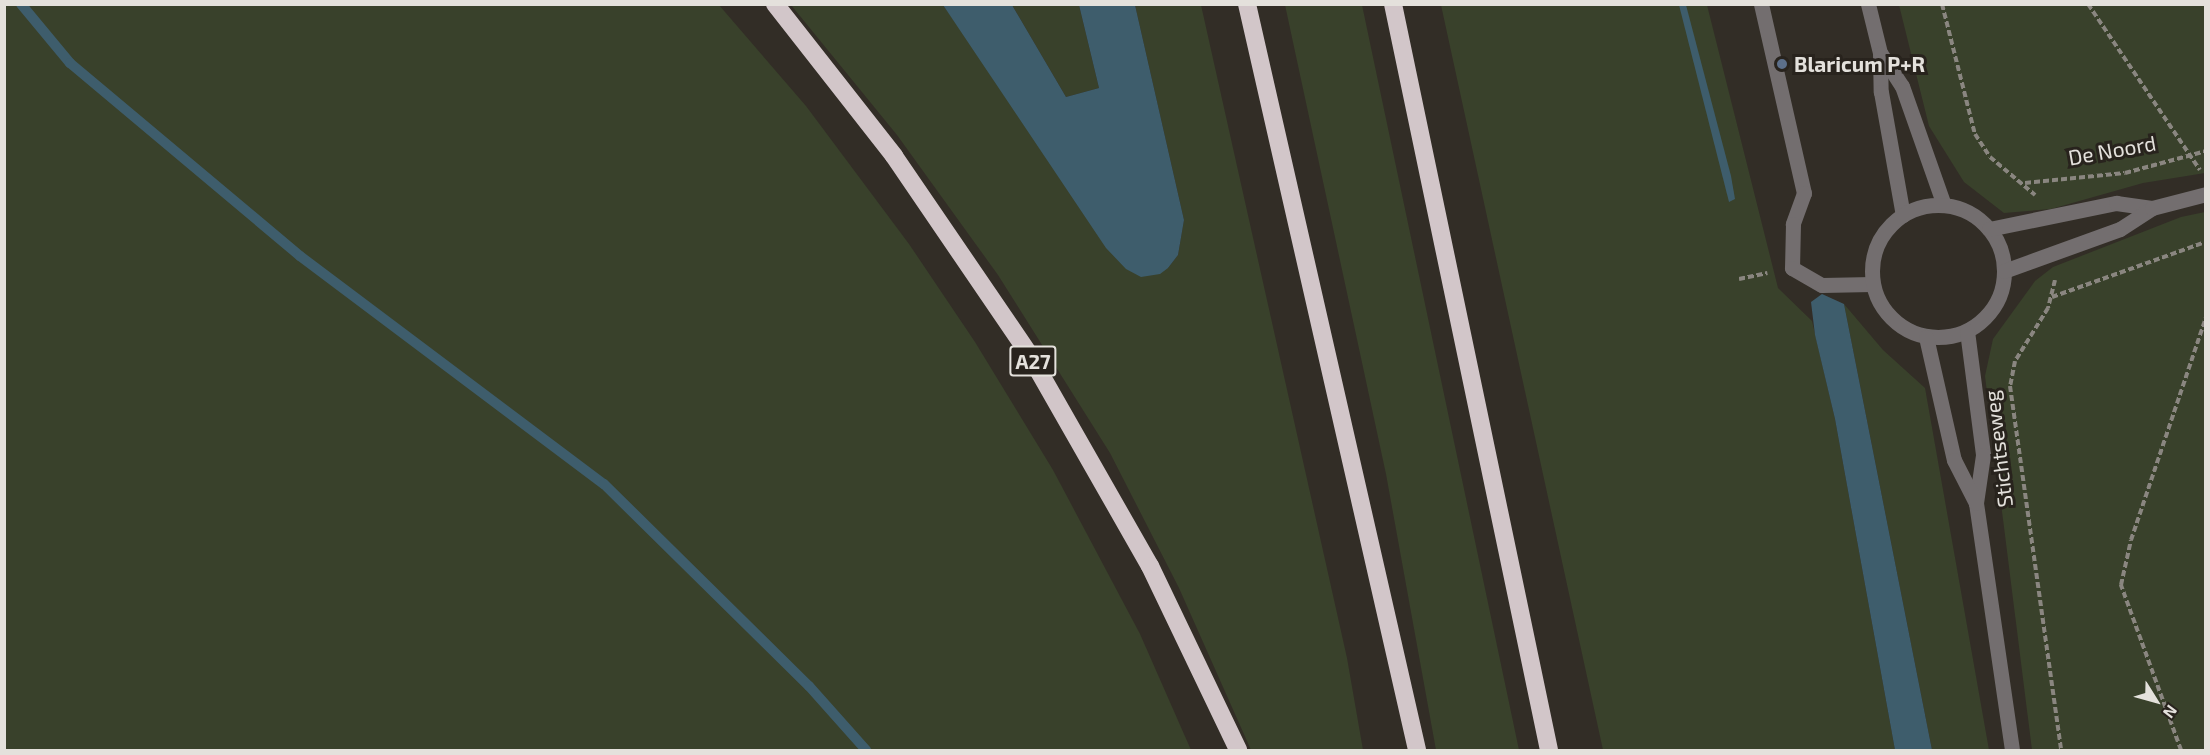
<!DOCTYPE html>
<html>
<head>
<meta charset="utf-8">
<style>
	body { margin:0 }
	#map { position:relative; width:2210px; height:755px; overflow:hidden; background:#322d26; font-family:"Exo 2",sans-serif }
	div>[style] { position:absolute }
	.green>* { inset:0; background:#39412b }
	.water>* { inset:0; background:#3e5d6c }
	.stream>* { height:10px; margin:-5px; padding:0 5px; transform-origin:5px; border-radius:5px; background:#3e5d6c }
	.path>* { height:4px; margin-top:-2px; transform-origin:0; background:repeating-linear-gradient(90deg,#8a8680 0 6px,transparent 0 9px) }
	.minor>* { height:15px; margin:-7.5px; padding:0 7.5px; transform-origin:7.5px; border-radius:7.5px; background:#736e6f }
	.minor>.ring { margin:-7.5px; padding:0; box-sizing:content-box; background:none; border:15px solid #736e6f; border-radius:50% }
	.highway>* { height:18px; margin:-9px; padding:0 9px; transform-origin:9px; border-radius:9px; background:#d2c6c9 }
	.dots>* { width:16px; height:16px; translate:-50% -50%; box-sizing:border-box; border:3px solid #28231d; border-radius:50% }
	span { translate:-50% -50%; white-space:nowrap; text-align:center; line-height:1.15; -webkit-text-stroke:6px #28231d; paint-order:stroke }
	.shield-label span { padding:2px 4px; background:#28231d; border:2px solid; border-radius:4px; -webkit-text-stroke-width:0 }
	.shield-label { font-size:20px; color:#e4e1dc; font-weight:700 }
	.poi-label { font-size:21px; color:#e4e1dc; font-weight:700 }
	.left { translate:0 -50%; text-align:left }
	.street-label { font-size:21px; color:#e4e1dc }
	.frame { position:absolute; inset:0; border:6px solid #e4e1dc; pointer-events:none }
	.north { position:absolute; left:2126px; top:671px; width:60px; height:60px; -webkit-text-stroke:4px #28231d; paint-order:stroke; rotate:127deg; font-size:16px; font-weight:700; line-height:24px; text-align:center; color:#e4e1dc }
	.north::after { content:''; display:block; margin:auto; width:21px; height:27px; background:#e4e1dc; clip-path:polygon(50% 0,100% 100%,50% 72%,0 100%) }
</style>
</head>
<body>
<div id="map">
	<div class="green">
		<i style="clip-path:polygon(4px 5px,719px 5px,806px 106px,909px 244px,975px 342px,1053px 470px,1140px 634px,1191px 750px,5px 750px)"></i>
		<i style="clip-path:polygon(791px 5px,943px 5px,1004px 91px,1168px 268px,1178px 255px,1184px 220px,1135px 5px,1201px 5px,1347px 658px,1363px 750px,1251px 750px,1179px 588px,1110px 453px,998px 275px,897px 135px)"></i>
		<i style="clip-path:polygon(1012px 5px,1079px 5px,1099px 88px,1066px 97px)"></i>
		<i style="clip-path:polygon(1285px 5px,1362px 5px,1519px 750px,1436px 750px,1386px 474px)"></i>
		<i style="clip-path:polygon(1441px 5px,1707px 5px,1778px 288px,1812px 321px,1835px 419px,1895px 750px,1603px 750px)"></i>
		<i style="clip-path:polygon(1899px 5px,2205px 5px,2205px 173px,2143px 183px,2051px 209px,2004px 213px,1964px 182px,1929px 126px)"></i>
		<i style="clip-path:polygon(2205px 212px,2205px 750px,2032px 750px,1985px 376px,1993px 339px,2035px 281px,2053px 267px,2181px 217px)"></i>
		<i style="clip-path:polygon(1844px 304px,1883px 350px,1925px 388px,1989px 750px,1932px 750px)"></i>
	</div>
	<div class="water">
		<i style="clip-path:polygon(943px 5px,1012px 5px,1066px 97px,1099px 88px,1079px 5px,1135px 5px,1184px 220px,1178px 255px,1168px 268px,1160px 274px,1141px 277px,1126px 269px,1106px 248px)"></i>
		<i style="clip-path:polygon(1679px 5px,1686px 5px,1731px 176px,1735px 199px,1729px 202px)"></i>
		<i style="clip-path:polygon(1822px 294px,1844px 304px,1932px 750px,1895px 750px,1835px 419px,1815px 335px,1811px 302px)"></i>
	</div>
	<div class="stream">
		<i style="left:21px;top:4px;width:77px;rotate:50.3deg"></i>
		<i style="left:70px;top:63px;width:300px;rotate:40deg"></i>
		<i style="left:300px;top:256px;width:380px;rotate:36.9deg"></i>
		<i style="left:604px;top:484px;width:288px;rotate:44.6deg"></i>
		<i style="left:809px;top:686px;width:86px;rotate:48.3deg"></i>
	</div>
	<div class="path">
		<i style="left:1942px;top:4px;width:134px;rotate:75.8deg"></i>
		<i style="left:1975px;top:134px;width:27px;rotate:57deg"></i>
		<i style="left:1990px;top:157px;width:59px;rotate:40.2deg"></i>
		<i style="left:2088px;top:4px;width:200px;rotate:56deg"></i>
		<i style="left:2025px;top:183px;width:100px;rotate:-5.7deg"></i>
		<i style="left:2125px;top:173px;width:84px;rotate:-15.2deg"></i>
		<i style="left:1739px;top:279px;width:29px;rotate:-12deg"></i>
		<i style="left:2055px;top:280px;width:29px;rotate:104deg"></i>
		<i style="left:2048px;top:308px;width:62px;rotate:121.9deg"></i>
		<i style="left:2015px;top:361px;width:25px;rotate:101deg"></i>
		<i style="left:2010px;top:386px;width:368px;rotate:82deg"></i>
		<i style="left:2052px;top:297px;width:164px;rotate:-19.7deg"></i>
		<i style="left:2181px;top:750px;width:176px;rotate:-110deg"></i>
		<i style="left:2121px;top:585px;width:46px;rotate:-77.5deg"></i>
		<i style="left:2131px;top:540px;width:235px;rotate:-71.4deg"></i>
	</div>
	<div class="minor">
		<i style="left:1761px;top:4px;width:194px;rotate:77.2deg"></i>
		<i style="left:1804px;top:193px;width:33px;rotate:110deg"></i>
		<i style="left:1793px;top:224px;width:44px;rotate:91.3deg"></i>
		<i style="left:1792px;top:268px;width:34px;rotate:30deg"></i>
		<i style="left:1822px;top:285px;width:50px;rotate:-1.1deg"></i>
		<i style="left:1868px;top:4px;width:50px;rotate:76.2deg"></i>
		<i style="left:1880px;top:53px;width:39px;rotate:89deg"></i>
		<i style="left:1881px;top:92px;width:125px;rotate:79.9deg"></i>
		<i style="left:1881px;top:54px;width:38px;rotate:57deg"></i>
		<i style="left:1902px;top:86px;width:126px;rotate:70.6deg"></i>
		<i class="ring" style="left:1872px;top:205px;width:117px;height:117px"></i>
		<i style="left:1989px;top:229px;width:130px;rotate:-11.6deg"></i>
		<i style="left:2116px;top:203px;width:36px;rotate:8deg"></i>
		<i style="left:2004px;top:271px;width:123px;rotate:-19.9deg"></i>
		<i style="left:2120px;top:229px;width:38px;rotate:-33deg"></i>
		<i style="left:2152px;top:208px;width:56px;rotate:-14.5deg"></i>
		<i style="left:1967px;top:331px;width:125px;rotate:82.6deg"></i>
		<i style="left:1983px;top:455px;width:49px;rotate:98.3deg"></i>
		<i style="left:1976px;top:503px;width:250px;rotate:81.7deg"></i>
		<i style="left:1926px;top:337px;width:126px;rotate:77.2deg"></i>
		<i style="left:1954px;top:460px;width:48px;rotate:62.9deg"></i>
	</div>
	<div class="highway">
		<i style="left:775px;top:4px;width:193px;rotate:51.9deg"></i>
		<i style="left:894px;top:156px;width:240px;rotate:55.7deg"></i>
		<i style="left:1029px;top:354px;width:244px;rotate:60.3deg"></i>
		<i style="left:1150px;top:566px;width:204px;rotate:64.4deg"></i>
		<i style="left:1247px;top:4px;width:765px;rotate:77.16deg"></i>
		<i style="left:1393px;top:4px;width:762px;rotate:78.19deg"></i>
	</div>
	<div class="dots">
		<i style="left:1782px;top:64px;background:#5c6f8a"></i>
	</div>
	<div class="shield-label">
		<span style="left:1033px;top:361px">A27</span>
	</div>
	<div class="poi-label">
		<span class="left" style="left:1794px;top:64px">Blaricum P+R</span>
	</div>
	<div class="street-label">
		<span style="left:2112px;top:150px;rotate:-10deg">De Noord</span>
		<span style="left:1998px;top:449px;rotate:-97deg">Stichtseweg</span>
	</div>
	<div class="frame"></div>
	<div class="north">N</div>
</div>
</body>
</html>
